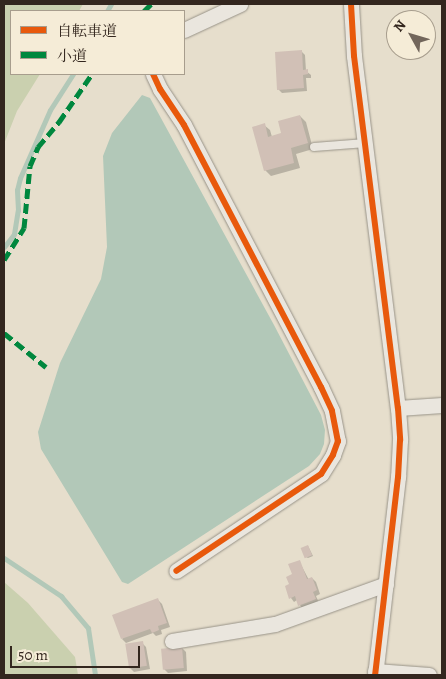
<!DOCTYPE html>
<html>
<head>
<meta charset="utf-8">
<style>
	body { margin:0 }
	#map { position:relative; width:446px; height:679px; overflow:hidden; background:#e6decc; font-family:Alegreya,"Noto Serif JP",serif }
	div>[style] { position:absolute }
	.green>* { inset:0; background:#cad0af }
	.water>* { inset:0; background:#b2c8b8 }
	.shadow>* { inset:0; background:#0003 }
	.stream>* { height:5px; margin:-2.5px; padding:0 2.5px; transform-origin:2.5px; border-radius:2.5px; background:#b2c8b8 }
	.building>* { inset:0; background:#d1c0b6; transform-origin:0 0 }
	.roads { filter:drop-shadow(0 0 1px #989388) drop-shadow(0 0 1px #989388) }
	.lane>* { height:8px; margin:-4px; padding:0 4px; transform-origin:4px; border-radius:4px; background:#eae6de }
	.street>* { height:15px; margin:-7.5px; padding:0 7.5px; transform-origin:7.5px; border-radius:7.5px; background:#eae6de }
	.quiet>* { height:5px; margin-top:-2.5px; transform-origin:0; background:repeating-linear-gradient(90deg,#00873e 0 10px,transparent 0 15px) }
	.cycleway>* { height:6px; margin:-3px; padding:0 3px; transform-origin:3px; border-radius:3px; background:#e8590c }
	span { translate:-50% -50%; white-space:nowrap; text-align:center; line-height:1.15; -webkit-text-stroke:4px #f5ecd7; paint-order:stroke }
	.frame { position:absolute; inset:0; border:5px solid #33261e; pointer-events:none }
	.legend { position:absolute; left:10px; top:10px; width:175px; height:65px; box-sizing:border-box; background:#f5ecd7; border:1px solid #a79d8d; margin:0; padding:6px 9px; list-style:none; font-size:15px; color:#33261e }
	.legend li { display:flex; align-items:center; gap:10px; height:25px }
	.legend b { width:25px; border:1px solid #a79d8d }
	.north { position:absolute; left:386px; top:10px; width:50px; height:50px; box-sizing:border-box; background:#f5ecd7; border:1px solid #a79d8d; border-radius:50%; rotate:309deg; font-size:14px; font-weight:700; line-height:20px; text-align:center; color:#33261e }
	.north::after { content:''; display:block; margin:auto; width:18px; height:22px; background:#72665b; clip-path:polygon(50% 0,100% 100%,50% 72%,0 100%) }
	.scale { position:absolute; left:10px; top:646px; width:130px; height:22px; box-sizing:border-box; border:2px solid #33261e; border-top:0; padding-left:6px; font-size:15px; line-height:18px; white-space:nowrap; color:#33261e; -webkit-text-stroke:4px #f5ecd7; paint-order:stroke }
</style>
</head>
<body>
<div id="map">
	<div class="green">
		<i style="clip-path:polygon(4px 4px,83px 4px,79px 11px,11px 11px,11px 74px,40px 74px,17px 111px,4px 144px)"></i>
		<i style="clip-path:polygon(4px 582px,28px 603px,75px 657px,78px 675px,4px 675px)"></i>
	</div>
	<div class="water">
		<i style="clip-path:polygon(142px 95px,150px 98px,274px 325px,321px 415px,325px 430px,324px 444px,320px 454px,309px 466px,128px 584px,122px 582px,41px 449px,38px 432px,60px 363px,101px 279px,107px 247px,103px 156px,112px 133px)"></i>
	</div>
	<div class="shadow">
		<i style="clip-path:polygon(301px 51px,305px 55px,306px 71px,311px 75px,311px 78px,306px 78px,307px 91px,282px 93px,278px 89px)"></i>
		<i style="clip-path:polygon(300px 116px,306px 122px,313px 149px,296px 154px,300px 168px,271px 176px,265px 170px,264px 125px,270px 130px,272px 137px,283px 134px)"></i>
		<i style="clip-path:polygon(308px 546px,313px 556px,308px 558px,306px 557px)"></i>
		<i style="clip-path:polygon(299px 561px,309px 580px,312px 578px,316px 582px,320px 594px,316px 596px,319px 603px,303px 610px,297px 600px,294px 602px,291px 598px,291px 585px)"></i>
		<i style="clip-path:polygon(158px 600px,162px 604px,170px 627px,161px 630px,162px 634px,156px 636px,153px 633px,126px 643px,122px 639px)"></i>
		<i style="clip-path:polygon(142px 643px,146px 647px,150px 669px,134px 672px,130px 668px)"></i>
		<i style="clip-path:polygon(182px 648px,186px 652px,187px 671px,168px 673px,164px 669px)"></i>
	</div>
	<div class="stream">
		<i style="left:107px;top:11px;width:8px;rotate:-60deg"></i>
		<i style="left:4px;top:247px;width:16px;rotate:-52deg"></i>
		<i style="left:14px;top:234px;width:24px;rotate:-81deg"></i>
		<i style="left:18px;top:210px;width:20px;rotate:-93deg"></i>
		<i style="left:17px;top:190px;width:12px;rotate:-76deg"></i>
		<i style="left:20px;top:178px;width:74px;rotate:-66.2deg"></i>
		<i style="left:50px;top:110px;width:43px;rotate:-57.4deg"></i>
		<i style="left:4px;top:558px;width:69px;rotate:33.7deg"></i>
		<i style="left:61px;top:596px;width:42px;rotate:49.8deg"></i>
		<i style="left:88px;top:628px;width:48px;rotate:81.5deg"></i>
	</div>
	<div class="building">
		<i style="clip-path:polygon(302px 50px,303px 70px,308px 69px,308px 74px,303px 75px,304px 88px,277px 90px,275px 52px)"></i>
		<i style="clip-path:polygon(300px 115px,308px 143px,291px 148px,294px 163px,264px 171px,252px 127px,265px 123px,268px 137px,281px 133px,278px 121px)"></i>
		<i style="left:308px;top:545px;width:11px;height:8px;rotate:68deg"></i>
		<i style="clip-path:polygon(300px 560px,307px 579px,312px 577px,317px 590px,313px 592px,316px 599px,298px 606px,295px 596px,289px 599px,285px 586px,289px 584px,286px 577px,292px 574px,288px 564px)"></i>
		<i style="clip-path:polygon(158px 598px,167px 623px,158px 626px,159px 630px,152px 633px,150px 629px,121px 639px,112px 615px)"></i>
		<i style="left:143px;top:641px;width:25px;height:18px;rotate:81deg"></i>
		<i style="left:182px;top:647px;width:21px;height:21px;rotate:85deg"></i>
	</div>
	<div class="roads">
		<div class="lane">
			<i style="left:314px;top:147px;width:52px;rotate:-4.4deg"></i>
		</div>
		<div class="street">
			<i style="left:351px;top:4px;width:52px;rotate:86.7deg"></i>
			<i style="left:354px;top:56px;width:355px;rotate:82.9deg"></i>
			<i style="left:398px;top:408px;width:32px;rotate:86deg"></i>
			<i style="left:400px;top:440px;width:37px;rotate:93deg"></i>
			<i style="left:398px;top:477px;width:199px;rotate:96.6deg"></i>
			<i style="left:184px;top:30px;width:62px;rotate:-24.9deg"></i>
			<i style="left:153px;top:74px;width:17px;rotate:65deg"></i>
			<i style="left:160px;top:89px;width:43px;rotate:56.3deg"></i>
			<i style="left:184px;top:125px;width:296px;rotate:62.4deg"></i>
			<i style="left:321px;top:387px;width:26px;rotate:65deg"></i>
			<i style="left:332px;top:411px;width:31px;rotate:79deg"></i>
			<i style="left:338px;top:441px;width:15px;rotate:110deg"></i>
			<i style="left:333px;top:455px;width:22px;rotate:122deg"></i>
			<i style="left:321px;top:474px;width:174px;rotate:146.2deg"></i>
			<i style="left:398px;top:408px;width:44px;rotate:-3.9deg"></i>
			<i style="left:172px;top:641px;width:104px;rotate:-9.4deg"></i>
			<i style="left:275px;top:624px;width:118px;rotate:-19.8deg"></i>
			<i style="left:375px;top:671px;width:54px;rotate:4.2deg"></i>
		</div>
	</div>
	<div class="quiet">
		<i style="left:144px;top:11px;width:10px;rotate:-45deg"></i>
		<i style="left:4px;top:260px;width:38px;rotate:-58deg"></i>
		<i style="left:24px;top:228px;width:62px;rotate:-84.5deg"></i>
		<i style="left:30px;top:166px;width:21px;rotate:-67deg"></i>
		<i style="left:38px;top:147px;width:33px;rotate:-50deg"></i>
		<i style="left:59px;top:122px;width:58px;rotate:-55.5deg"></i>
		<i style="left:4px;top:333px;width:54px;rotate:39deg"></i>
	</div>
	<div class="cycleway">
		<i style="left:351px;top:4px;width:52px;rotate:86.7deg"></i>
		<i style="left:354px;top:56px;width:355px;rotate:82.9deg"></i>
		<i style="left:398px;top:408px;width:32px;rotate:86deg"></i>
		<i style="left:400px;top:440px;width:37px;rotate:93deg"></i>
		<i style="left:398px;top:477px;width:199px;rotate:96.6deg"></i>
		<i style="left:153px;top:74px;width:17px;rotate:65deg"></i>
		<i style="left:160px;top:89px;width:43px;rotate:56.3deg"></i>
		<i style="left:184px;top:125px;width:296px;rotate:62.4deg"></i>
		<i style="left:321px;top:387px;width:26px;rotate:65deg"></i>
		<i style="left:332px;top:411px;width:31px;rotate:79deg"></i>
		<i style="left:338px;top:441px;width:15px;rotate:110deg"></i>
		<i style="left:333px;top:455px;width:22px;rotate:122deg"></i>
		<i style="left:321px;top:474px;width:174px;rotate:146.2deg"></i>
	</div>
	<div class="frame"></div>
	<ul class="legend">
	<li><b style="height:6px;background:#e8590c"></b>自転車道</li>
	<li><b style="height:6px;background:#00873e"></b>小道</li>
	</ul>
	<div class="north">N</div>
	<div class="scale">50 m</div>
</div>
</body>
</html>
